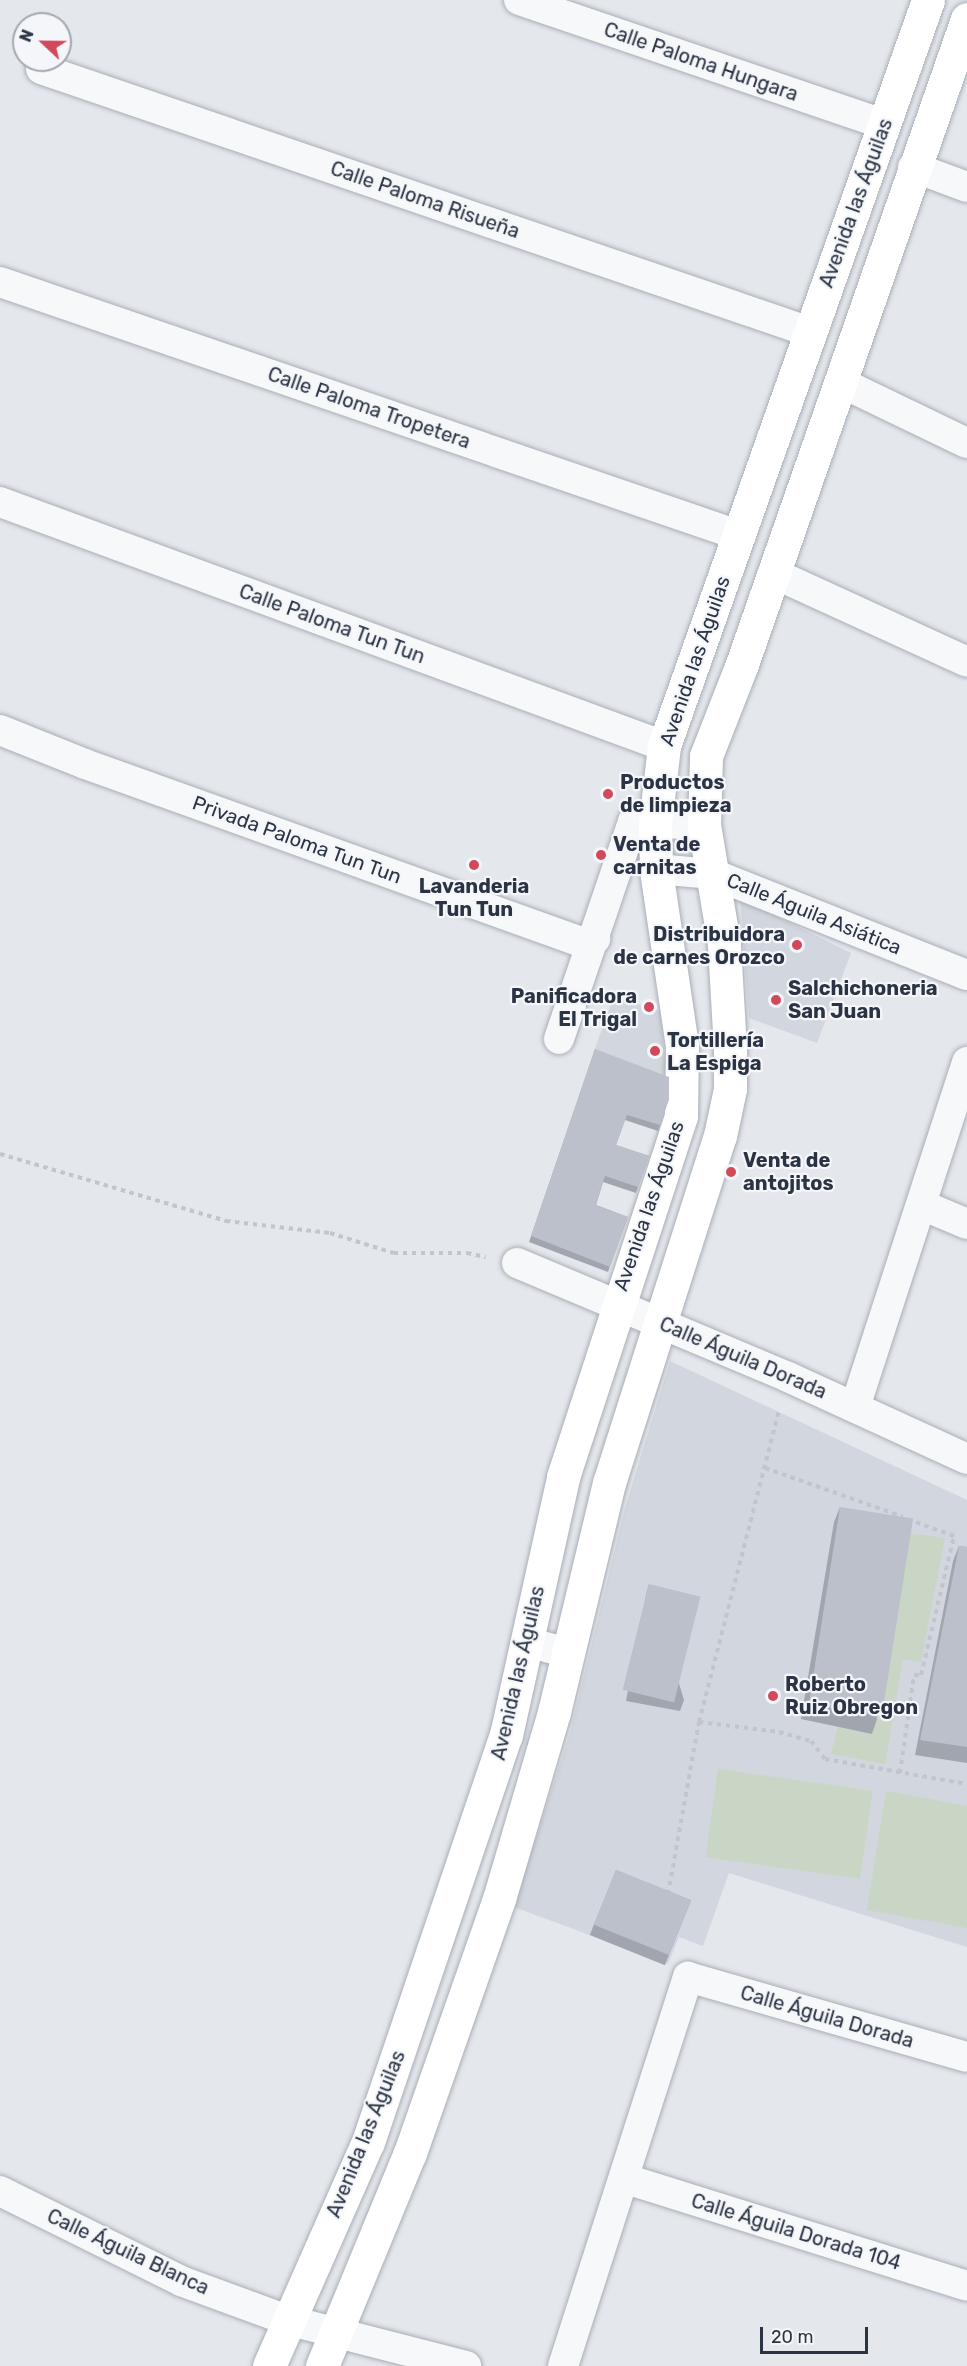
<!DOCTYPE html>
<html>
<head>
<meta charset="utf-8">
<style>
	body { margin:0 }
	#map { position:relative; width:967px; height:2366px; overflow:hidden; background:#e4e7ec; font-family:Rubik,sans-serif }
	div>[style] { position:absolute }
	.built>* { inset:0; background:#d2d6de }
	.green>* { inset:0; background:#c9d6c5; transform-origin:0 0 }
	.path>* { height:4px; margin-top:-2px; transform-origin:0; background:repeating-linear-gradient(90deg,#c2c5cb 0 4.5px,transparent 0 9px) }
	.roads { filter:drop-shadow(0 0 2px #a9aeb7) drop-shadow(0 0 2px #a9aeb7) }
	.street>* { height:30px; margin:-15px; padding:0 15px; transform-origin:15px; border-radius:15px; background:#f7f8fa }
	.secondary>* { height:33px; margin:-16.5px; padding:0 16.5px; transform-origin:16.5px; border-radius:16.5px; background:#fff }
	.wall>* { inset:0; background:#a1a5ae; transform-origin:0 0 }
	.building>* { inset:0; background:#bbc0ca; transform-origin:0 0 }
	.dots>* { width:16px; height:16px; translate:-50% -50%; box-sizing:border-box; border:3px solid #f4f6f9; border-radius:50% }
	span { translate:-50% -50%; white-space:nowrap; text-align:center; line-height:1.15; -webkit-text-stroke:4.5px #f4f6f9; paint-order:stroke }
	.street-label { font-size:20px; color:#2b3445 }
	.poi-label { font-size:20px; color:#2b3445; font-weight:700 }
	.left { translate:0 -50%; text-align:left }
	.right { translate:-100% -50%; text-align:right }
	.north { position:absolute; left:12px; top:12px; width:60px; height:60px; box-sizing:border-box; background:#f4f6f9; border:2px solid #a4a8b1; border-radius:50%; rotate:292deg; font-size:16px; font-weight:700; line-height:24px; text-align:center; color:#2b3445 }
	.north::after { content:''; display:block; margin:auto; width:21px; height:27px; background:#d1495b; clip-path:polygon(50% 0,100% 100%,50% 72%,0 100%) }
	.scale { position:absolute; left:760px; top:2327px; width:108px; height:27px; box-sizing:border-box; border:3px solid #2b3445; border-top:0; padding-left:8px; font-size:18px; line-height:21px; white-space:nowrap; color:#2b3445; -webkit-text-stroke:4px #f4f6f9; paint-order:stroke }
</style>
</head>
<body>
<div id="map">
	<div class="built">
		<i style="clip-path:polygon(740px 898px,851px 953px,817px 1043px,749px 1018px)"></i>
		<i style="clip-path:polygon(614px 996px,660px 1011px,667px 1082px,593px 1054px)"></i>
		<i style="clip-path:polygon(670px 1361px,967px 1500px,967px 1947px,729px 1873px,703px 1946px,679px 1937px,668px 1964px,514px 1907px,570px 1733px,625px 1508px)"></i>
	</div>
	<div class="green">
		<i style="clip-path:polygon(908px 1533px,945px 1538px,921px 1662px,903px 1659px,885px 1764px,831px 1754px,838px 1727px,871px 1734px)"></i>
		<i style="left:718px;top:1769px;width:156px;height:89px;rotate:8deg"></i>
		<i style="clip-path:polygon(886px 1791px,967px 1806px,967px 1928px,867px 1910px)"></i>
	</div>
	<div class="path">
		<i style="left:0;top:1154px;width:236px;rotate:16.5deg"></i>
		<i style="left:226px;top:1221px;width:105px;rotate:6.6deg"></i>
		<i style="left:330px;top:1233px;width:67px;rotate:17.4deg"></i>
		<i style="left:394px;top:1253px;width:73px"></i>
		<i style="left:467px;top:1253px;width:19px;rotate:12deg"></i>
		<i style="left:765px;top:1468px;width:146px;rotate:19.5deg"></i>
		<i style="left:699px;top:1722px;width:81px;rotate:7.1deg"></i>
		<i style="left:779px;top:1732px;width:33px;rotate:16deg"></i>
		<i style="left:811px;top:1741px;width:23px;rotate:52deg"></i>
		<i style="left:825px;top:1759px;width:144px;rotate:10deg"></i>
		<i style="left:900px;top:1773px;width:99px;rotate:-81.9deg"></i>
		<i style="left:914px;top:1675px;width:7px"></i>
		<i style="left:921px;top:1675px;width:143px;rotate:-76.6deg"></i>
		<i style="left:954px;top:1536px;width:47px;rotate:-160deg"></i>
		<i style="left:668px;top:1894px;width:175px;rotate:-79.8deg"></i>
		<i style="left:699px;top:1722px;width:322px;rotate:-75.6deg"></i>
	</div>
	<div class="roads">
		<div class="street">
			<i style="left:519px;top:0;width:385px;rotate:18.8deg"></i>
			<i style="left:41px;top:69px;width:813px;rotate:18.88deg"></i>
			<i style="left:913px;top:167px;width:58px;rotate:20.3deg"></i>
			<i style="left:0;top:282px;width:780px;rotate:18.92deg"></i>
			<i style="left:840px;top:382px;width:141px;rotate:25.7deg"></i>
			<i style="left:0;top:502px;width:707px;rotate:20.18deg"></i>
			<i style="left:773px;top:573px;width:213px;rotate:24.6deg"></i>
			<i style="left:0;top:730px;width:92px;rotate:21.8deg"></i>
			<i style="left:85px;top:764px;width:530px;rotate:19.73deg"></i>
			<i style="left:584px;top:943px;width:12px;rotate:-20deg"></i>
			<i style="left:656px;top:869px;width:57px;rotate:5deg"></i>
			<i style="left:713px;top:874px;width:273px;rotate:21.7deg"></i>
			<i style="left:559px;top:1039px;width:229px;rotate:-71.2deg"></i>
			<i style="left:633px;top:822px;width:71px;rotate:2.4deg"></i>
			<i style="left:922px;top:1205px;width:49px;rotate:22.9deg"></i>
			<i style="left:517px;top:1263px;width:294px;rotate:22.8deg"></i>
			<i style="left:788px;top:1377px;width:197px;rotate:24.6deg"></i>
			<i style="left:855px;top:1407px;width:363px;rotate:-72deg"></i>
			<i style="left:527px;top:1642px;width:42px;rotate:15deg"></i>
			<i style="left:626px;top:2179px;width:357px;rotate:17.4deg"></i>
			<i style="left:0;top:2191px;width:202px;rotate:26.4deg"></i>
			<i style="left:181px;top:2281px;width:113px;rotate:20.2deg"></i>
			<i style="left:287px;top:2320px;width:185px;rotate:14.4deg"></i>
			<i style="left:563px;top:2366px;width:409px;rotate:-72.2deg"></i>
			<i style="left:688px;top:1977px;width:290px;rotate:16deg"></i>
		</div>
		<div class="secondary">
			<i style="left:269px;top:2366px;width:245px;rotate:-66.2deg"></i>
			<i style="left:368px;top:2142px;width:430px;rotate:-71.3deg"></i>
			<i style="left:506px;top:1735px;width:264px;rotate:-77.5deg"></i>
			<i style="left:563px;top:1477px;width:380px;rotate:-71.9deg"></i>
			<i style="left:681px;top:1116px;width:70px;rotate:-89.2deg"></i>
			<i style="left:682px;top:1046px;width:179px;rotate:-98.4deg"></i>
			<i style="left:656px;top:869px;width:46px;rotate:-91.2deg"></i>
			<i style="left:655px;top:823px;width:78px;rotate:-83.3deg"></i>
			<i style="left:664px;top:746px;width:791px;rotate:-70.51deg"></i>
			<i style="left:322px;top:2366px;width:230px;rotate:-67.6deg"></i>
			<i style="left:410px;top:2153px;width:269px;rotate:-70.7deg"></i>
			<i style="left:499px;top:1899px;width:195px;rotate:-73.6deg"></i>
			<i style="left:554px;top:1712px;width:236px;rotate:-76.5deg"></i>
			<i style="left:609px;top:1483px;width:364px;rotate:-72.3deg"></i>
			<i style="left:720px;top:1136px;width:48px;rotate:-78deg"></i>
			<i style="left:730px;top:1089px;width:40px;rotate:-90deg"></i>
			<i style="left:730px;top:1049px;width:105px;rotate:-93.3deg"></i>
			<i style="left:724px;top:944px;width:121px;rotate:-99.5deg"></i>
			<i style="left:704px;top:825px;width:69px;rotate:-88.3deg"></i>
			<i style="left:706px;top:756px;width:99px;rotate:-68.6deg"></i>
			<i style="left:742px;top:664px;width:683px;rotate:-70.77deg"></i>
		</div>
	</div>
	<div class="wall">
		<i style="clip-path:polygon(595px 1049px,669px 1099px,658px 1131px,625px 1120px,616px 1145px,649px 1156px,636px 1193px,603px 1182px,596px 1205px,628px 1217px,608px 1272px,529px 1242px)"></i>
		<i style="clip-path:polygon(840px 1507px,877px 1719px,872px 1734px,801px 1719px,834px 1522px)"></i>
		<i style="clip-path:polygon(959px 1546px,967px 1547px,967px 1763px,915px 1755px,953px 1561px)"></i>
		<i style="clip-path:polygon(649px 1584px,684px 1700px,680px 1711px,626px 1701px,646px 1595px)"></i>
		<i style="left:616px;top:1870px;width:81px;height:70px;rotate:22deg"></i>
	</div>
	<div class="building">
		<i style="clip-path:polygon(595px 1049px,669px 1077px,669px 1099px,660px 1125px,627px 1115px,616px 1145px,649px 1156px,638px 1187px,605px 1176px,600px 1190px,596px 1205px,628px 1217px,610px 1267px,531px 1236px)"></i>
		<i style="left:840px;top:1507px;width:74px;height:200px;rotate:9deg"></i>
		<i style="clip-path:polygon(959px 1546px,967px 1547px,967px 1747px,920px 1740px)"></i>
		<i style="left:649px;top:1584px;width:53px;height:109px;rotate:14deg"></i>
		<i style="left:616px;top:1870px;width:81px;height:59px;rotate:22deg"></i>
	</div>
	<div class="dots">
		<i style="left:608px;top:794px;background:#d1495b"></i>
		<i style="left:601px;top:855px;background:#d1495b"></i>
		<i style="left:474px;top:865px;background:#d1495b"></i>
		<i style="left:797px;top:945px;background:#d1495b"></i>
		<i style="left:776px;top:1000px;background:#d1495b"></i>
		<i style="left:649px;top:1007px;background:#d1495b"></i>
		<i style="left:655px;top:1051px;background:#d1495b"></i>
		<i style="left:731px;top:1172px;background:#d1495b"></i>
		<i style="left:773px;top:1696px;background:#d1495b"></i>
	</div>
	<div class="street-label">
		<span style="left:701px;top:62px;rotate:19deg">Calle Paloma Hungara</span>
		<span style="left:425px;top:200px;rotate:19deg">Calle Paloma Risueña</span>
		<span style="left:856px;top:203px;rotate:-70deg">Avenida las Águilas</span>
		<span style="left:369px;top:408px;rotate:19deg">Calle Paloma Tropetera</span>
		<span style="left:332px;top:624px;rotate:20deg">Calle Paloma Tun Tun</span>
		<span style="left:695px;top:661px;rotate:-71deg">Avenida las Águilas</span>
		<span style="left:297px;top:840px;rotate:20deg">Privada Paloma Tun Tun</span>
		<span style="left:814px;top:914px;rotate:22deg">Calle Águila Asiática</span>
		<span style="left:649px;top:1206px;rotate:-71deg">Avenida las Águilas</span>
		<span style="left:743px;top:1358px;rotate:23deg">Calle Águila Dorada</span>
		<span style="left:518px;top:1673px;rotate:-77deg">Avenida las Águilas</span>
		<span style="left:827px;top:2017px;rotate:16deg">Calle Águila Dorada</span>
		<span style="left:366px;top:2134px;rotate:-68deg">Avenida las Águilas</span>
		<span style="left:796px;top:2232px;rotate:17deg">Calle Águila Dorada 104</span>
		<span style="left:128px;top:2252px;rotate:25deg">Calle Águila Blanca</span>
	</div>
	<div class="poi-label">
		<span class="left" style="left:620px;top:794px">Productos<br>de limpieza</span>
		<span class="left" style="left:613px;top:856px">Venta de<br>carnitas</span>
		<span style="left:474px;top:898px">Lavanderia<br>Tun Tun</span>
		<span class="right" style="left:785px;top:946px">Distribuidora<br>de carnes Orozco</span>
		<span class="left" style="left:788px;top:1000px">Salchichoneria<br>San Juan</span>
		<span class="right" style="left:637px;top:1008px">Panificadora<br>El Trigal</span>
		<span class="left" style="left:667px;top:1052px">Tortillería<br>La Espiga</span>
		<span class="left" style="left:743px;top:1172px">Venta de<br>antojitos</span>
		<span class="left" style="left:785px;top:1696px">Roberto<br>Ruiz Obregon</span>
	</div>
	<div class="north">N</div>
	<div class="scale">20 m</div>
</div>
</body>
</html>
